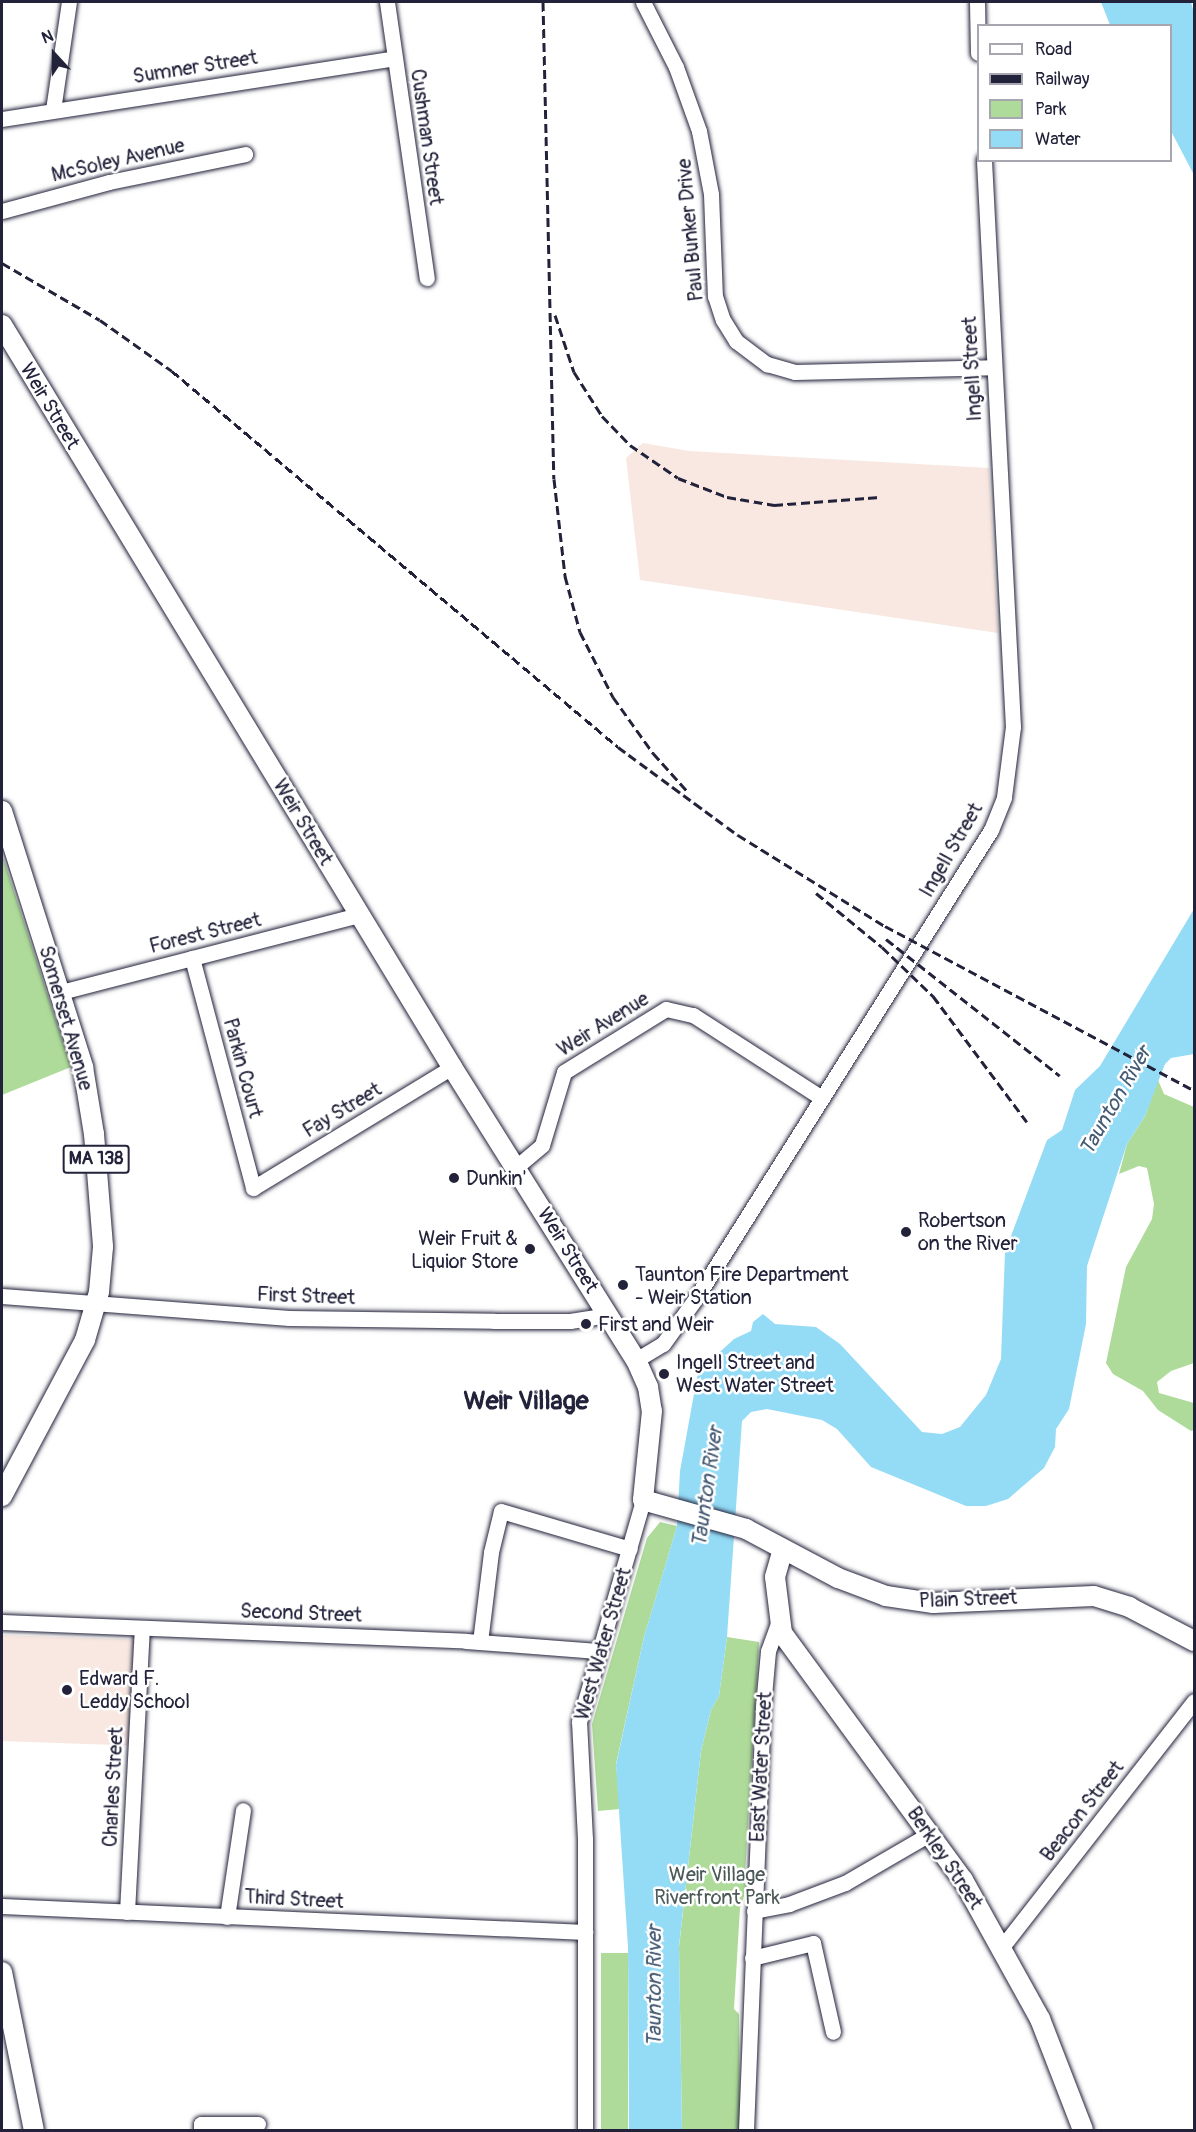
<!DOCTYPE html>
<html>
<head>
<meta charset="utf-8">
<style>
	body { margin:0 }
	#map { position:relative; width:1196px; height:2132px; overflow:hidden; background:#fff; font-family:Pangolin,sans-serif }
	div>[style] { position:absolute }
	.built>* { inset:0; background:#f8e8e1; transform-origin:0 0 }
	.green>* { inset:0; background:#aedb99; transform-origin:0 0 }
	.water>* { inset:0; background:#94dbf5 }
	.roads { filter:drop-shadow(0 0 2px #22223b) drop-shadow(0 0 2px #22223b) }
	.minor>* { height:15px; margin:-7.5px; padding:0 7.5px; transform-origin:7.5px; border-radius:7.5px; background:#fff }
	.major>* { height:20px; margin:-10px; padding:0 10px; transform-origin:10px; border-radius:10px; background:#fff }
	.rail>* { height:3px; margin-top:-1.5px; transform-origin:0; background:repeating-linear-gradient(90deg,#22223b 0 9px,transparent 0 13.5px) }
	.dots>* { width:16px; height:16px; translate:-50% -50%; box-sizing:border-box; border:3px solid #fff; border-radius:50% }
	span { translate:-50% -50%; white-space:nowrap; text-align:center; line-height:1.15; -webkit-text-stroke:5px #fff; paint-order:stroke }
	.shield-label span { padding:2px 4px; background:#fff; border:2px solid; border-radius:4px; -webkit-text-stroke-width:0 }
	.shield-label { font-size:18px; color:#22223b; font-weight:700 }
	.street-label { font-size:20px; color:#22223b }
	.poi-label { font-size:20px; color:#22223b }
	.left { translate:0 -50%; text-align:left }
	.right { translate:-100% -50%; text-align:right }
	.park-label { font-size:20px; color:#4c5a57 }
	.water-label { font-size:21px; color:#445a73; font-style:italic }
	.district-label { font-size:26px; color:#22223b; font-weight:700 }
	.frame { position:absolute; inset:0; border:3px solid #22223b; pointer-events:none }
	.legend { position:absolute; left:977px; top:24px; width:195px; height:138px; box-sizing:border-box; background:#fff; border:2px solid #a7a7b1; margin:0; padding:8px 10px; list-style:none; font-size:18px; color:#22223b }
	.legend li { display:flex; align-items:center; gap:12px; height:30px }
	.legend b { width:30px; border:2px solid #a7a7b1 }
	.north { position:absolute; left:24px; top:24px; width:60px; height:60px; -webkit-text-stroke:4px #fff; paint-order:stroke; rotate:339deg; font-size:16px; font-weight:700; line-height:24px; text-align:center; color:#22223b }
	.north::after { content:''; display:block; margin:auto; width:21px; height:27px; background:#22223b; clip-path:polygon(50% 0,100% 100%,50% 72%,0 100%) }
</style>
</head>
<body>
<div id="map">
	<div class="built">
		<i style="clip-path:polygon(643px 443px,689px 451px,989px 468px,998px 633px,640px 580px,626px 458px)"></i>
		<i style="left:2px;top:1635px;width:132px;height:106px;rotate:2deg"></i>
	</div>
	<div class="green">
		<i style="clip-path:polygon(2px 854px,71px 1067px,2px 1095px)"></i>
		<i style="clip-path:polygon(1158px 1080px,1164px 1094px,1194px 1107px,1194px 1363px,1171px 1371px,1157px 1382px,1159px 1393px,1194px 1403px,1194px 1430px,1191px 1431px,1158px 1410px,1143px 1391px,1113px 1374px,1106px 1363px,1126px 1267px,1152px 1219px,1154px 1204px,1147px 1168px,1139px 1166px,1119px 1174px,1127px 1144px,1145px 1116px)"></i>
		<i style="clip-path:polygon(660px 1522px,677px 1526px,644px 1637px,616px 1764px,620px 1809px,598px 1811px,592px 1724px,647px 1538px)"></i>
		<i style="clip-path:polygon(727px 1637px,759px 1642px,745px 1874px,749px 1881px,740px 1908px,734px 2009px,739px 2014px,740px 2130px,682px 2130px,679px 1947px,701px 1751px,711px 1710px,719px 1696px)"></i>
		<i style="left:628px;top:1953px;width:177px;height:27px;rotate:90deg"></i>
	</div>
	<div class="water">
		<i style="clip-path:polygon(1101px 2px,1191px 2px,1194px 13px,1194px 175px,1171px 131px,1170px 26px,1110px 25px)"></i>
		<i style="clip-path:polygon(1194px 909px,1194px 1054px,1171px 1058px,1165px 1064px,1145px 1116px,1127px 1144px,1087px 1266px,1086px 1324px,1069px 1409px,1056px 1429px,1055px 1447px,1044px 1468px,1008px 1499px,986px 1506px,966px 1506px,871px 1467px,837px 1429px,822px 1420px,767px 1409px,751px 1412px,742px 1421px,727px 1637px,719px 1696px,711px 1710px,701px 1751px,679px 1946px,682px 2130px,629px 2130px,628px 1947px,616px 1765px,644px 1637px,677px 1526px,680px 1471px,698px 1372px,734px 1339px,751px 1331px,753px 1322px,763px 1314px,775px 1324px,816px 1327px,840px 1344px,922px 1432px,942px 1434px,960px 1427px,986px 1395px,1001px 1359px,1005px 1252px,1047px 1140px,1062px 1130px,1075px 1090px,1100px 1066px)"></i>
	</div>
	<div class="roads">
		<div class="minor">
			<i style="left:387px;top:2px;width:279px;rotate:81.8deg"></i>
			<i style="left:643px;top:2px;width:73px;rotate:63.1deg"></i>
			<i style="left:676px;top:67px;width:68px;rotate:70.2deg"></i>
			<i style="left:699px;top:131px;width:64px;rotate:79.2deg"></i>
			<i style="left:711px;top:194px;width:102px;rotate:87.8deg"></i>
			<i style="left:715px;top:296px;width:25px;rotate:72deg"></i>
			<i style="left:723px;top:320px;width:25px;rotate:58deg"></i>
			<i style="left:736px;top:341px;width:39px;rotate:37deg"></i>
			<i style="left:767px;top:364px;width:29px;rotate:16deg"></i>
			<i style="left:795px;top:372px;width:198px;rotate:-1.4deg"></i>
			<i style="left:977px;top:2px;width:51px;rotate:88.9deg"></i>
			<i style="left:53px;top:110px;width:109px;rotate:-81.6deg"></i>
			<i style="left:2px;top:119px;width:397px;rotate:-8.8deg"></i>
			<i style="left:2px;top:211px;width:111px;rotate:-15.2deg"></i>
			<i style="left:109px;top:182px;width:139px;rotate:-11.6deg"></i>
			<i style="left:192px;top:958px;width:238px;rotate:75.1deg"></i>
			<i style="left:253px;top:1188px;width:233px;rotate:-31.3deg"></i>
			<i style="left:61px;top:992px;width:308px;rotate:-14.5deg"></i>
			<i style="left:515px;top:1168px;width:35px;rotate:-40deg"></i>
			<i style="left:542px;top:1145px;width:76px;rotate:-73.2deg"></i>
			<i style="left:564px;top:1072px;width:120px;rotate:-31.7deg"></i>
			<i style="left:666px;top:1009px;width:28px;rotate:13deg"></i>
			<i style="left:693px;top:1015px;width:153px;rotate:32.8deg"></i>
			<i style="left:2px;top:1296px;width:288px;rotate:4.4deg"></i>
			<i style="left:289px;top:1318px;width:205px;rotate:0.8deg"></i>
			<i style="left:494px;top:1321px;width:76px"></i>
			<i style="left:570px;top:1321px;width:39px;rotate:-9deg"></i>
			<i style="left:636px;top:1360px;width:31px;rotate:-31deg"></i>
			<i style="left:663px;top:1344px;width:57px;rotate:-54.3deg"></i>
			<i style="left:696px;top:1298px;width:553px;rotate:-57.78deg"></i>
			<i style="left:991px;top:830px;width:35px;rotate:-68deg"></i>
			<i style="left:1004px;top:797px;width:71px;rotate:-82.7deg"></i>
			<i style="left:1013px;top:727px;width:568px;rotate:-92.93deg"></i>
			<i style="left:2px;top:1622px;width:464px;rotate:2.3deg"></i>
			<i style="left:466px;top:1641px;width:132px;rotate:4.3deg"></i>
			<i style="left:480px;top:1642px;width:91px;rotate:-83deg"></i>
			<i style="left:491px;top:1552px;width:42px;rotate:-76.3deg"></i>
			<i style="left:501px;top:1511px;width:134px;rotate:16.4deg"></i>
			<i style="left:2px;top:1906px;width:584px;rotate:2.55deg"></i>
			<i style="left:754px;top:1911px;width:36px;rotate:-11deg"></i>
			<i style="left:789px;top:1904px;width:60px;rotate:-20.6deg"></i>
			<i style="left:845px;top:1883px;width:99px;rotate:-30.2deg"></i>
			<i style="left:127px;top:1912px;width:284px;rotate:-87deg"></i>
			<i style="left:227px;top:1917px;width:108px;rotate:-81.5deg"></i>
			<i style="left:1002px;top:1947px;width:312px;rotate:-52deg"></i>
			<i style="left:752px;top:1958px;width:63px;rotate:-13.8deg"></i>
			<i style="left:813px;top:1943px;width:91px;rotate:77.3deg"></i>
			<i style="left:201px;top:2130px;width:6px;rotate:-90deg"></i>
			<i style="left:201px;top:2124px;width:57px"></i>
			<i style="left:585px;top:2130px;width:291px;rotate:-90deg"></i>
			<i style="left:585px;top:1839px;width:117px;rotate:-92.9deg"></i>
			<i style="left:579px;top:1722px;width:231px;rotate:-73.9deg"></i>
			<i style="left:746px;top:2130px;width:423px;rotate:-87.7deg"></i>
			<i style="left:763px;top:1707px;width:56px;rotate:-84.9deg"></i>
			<i style="left:768px;top:1651px;width:30px;rotate:-70deg"></i>
		</div>
		<div class="major">
			<i style="left:2px;top:325px;width:868px;rotate:58.76deg"></i>
			<i style="left:452px;top:1067px;width:346px;rotate:57.9deg"></i>
			<i style="left:636px;top:1360px;width:30px;rotate:66deg"></i>
			<i style="left:648px;top:1387px;width:24px;rotate:81deg"></i>
			<i style="left:652px;top:1411px;width:89px;rotate:95.8deg"></i>
			<i style="left:643px;top:1500px;width:107px;rotate:15.7deg"></i>
			<i style="left:746px;top:1529px;width:104px;rotate:28deg"></i>
			<i style="left:838px;top:1578px;width:51px;rotate:20.6deg"></i>
			<i style="left:886px;top:1596px;width:48px;rotate:8.5deg"></i>
			<i style="left:933px;top:1603px;width:161px;rotate:-2.5deg"></i>
			<i style="left:1094px;top:1596px;width:37px;rotate:17deg"></i>
			<i style="left:1129px;top:1607px;width:73px;rotate:27.6deg"></i>
			<i style="left:2px;top:811px;width:269px;rotate:72.4deg"></i>
			<i style="left:83px;top:1067px;width:68px;rotate:80.7deg"></i>
			<i style="left:94px;top:1134px;width:113px;rotate:85.4deg"></i>
			<i style="left:103px;top:1247px;width:45px;rotate:95.1deg"></i>
			<i style="left:99px;top:1292px;width:50px;rotate:106.3deg"></i>
			<i style="left:85px;top:1340px;width:177px;rotate:118deg"></i>
			<i style="left:783px;top:1549px;width:29px;rotate:106deg"></i>
			<i style="left:775px;top:1577px;width:56px;rotate:82.9deg"></i>
			<i style="left:782px;top:1633px;width:306px;rotate:53.8deg"></i>
			<i style="left:963px;top:1880px;width:159px;rotate:61deg"></i>
			<i style="left:1040px;top:2019px;width:119px;rotate:68.8deg"></i>
			<i style="left:2px;top:1972px;width:161px;rotate:78.6deg"></i>
		</div>
	</div>
	<div class="rail">
		<i style="left:543px;top:2px;width:477px;rotate:88.7deg"></i>
		<i style="left:554px;top:479px;width:98px;rotate:83.5deg"></i>
		<i style="left:565px;top:576px;width:58px;rotate:75deg"></i>
		<i style="left:580px;top:632px;width:73px;rotate:63.1deg"></i>
		<i style="left:613px;top:697px;width:69px;rotate:54.5deg"></i>
		<i style="left:653px;top:753px;width:52px;rotate:48.1deg"></i>
		<i style="left:2px;top:263px;width:113px;rotate:30.2deg"></i>
		<i style="left:100px;top:320px;width:88px;rotate:35.3deg"></i>
		<i style="left:172px;top:371px;width:583px;rotate:40.13deg"></i>
		<i style="left:618px;top:747px;width:149px;rotate:36.3deg"></i>
		<i style="left:738px;top:835px;width:173px;rotate:31.8deg"></i>
		<i style="left:885px;top:926px;width:350px;rotate:28deg"></i>
		<i style="left:555px;top:315px;width:60px;rotate:71.6deg"></i>
		<i style="left:574px;top:372px;width:52px;rotate:57.5deg"></i>
		<i style="left:602px;top:416px;width:40px;rotate:46deg"></i>
		<i style="left:630px;top:445px;width:58px;rotate:34.5deg"></i>
		<i style="left:678px;top:478px;width:53px;rotate:21.2deg"></i>
		<i style="left:727px;top:497px;width:48px;rotate:9.7deg"></i>
		<i style="left:774px;top:505px;width:106px;rotate:-4.3deg"></i>
		<i style="left:816px;top:893px;width:85px;rotate:39.3deg"></i>
		<i style="left:882px;top:947px;width:71px;rotate:43.9deg"></i>
		<i style="left:933px;top:996px;width:157px;rotate:53.3deg"></i>
		<i style="left:886px;top:939px;width:221px;rotate:38.2deg"></i>
	</div>
	<div class="dots">
		<i style="left:454px;top:1178px;background:#22223b"></i>
		<i style="left:906px;top:1232px;background:#22223b"></i>
		<i style="left:530px;top:1249px;background:#22223b"></i>
		<i style="left:623px;top:1285px;background:#22223b"></i>
		<i style="left:586px;top:1324px;background:#22223b"></i>
		<i style="left:664px;top:1374px;background:#22223b"></i>
		<i style="left:67px;top:1690px;background:#22223b"></i>
	</div>
	<div class="shield-label">
		<span style="left:96px;top:1159px">MA 138</span>
	</div>
	<div class="street-label">
		<span style="left:195px;top:67px;rotate:-9deg">Sumner Street</span>
		<span style="left:427px;top:137px;rotate:82deg">Cushman Street</span>
		<span style="left:118px;top:160px;rotate:-13deg">McSoley Avenue</span>
		<span style="left:690px;top:230px;rotate:-95deg">Paul Bunker Drive</span>
		<span style="left:972px;top:369px;rotate:-93deg">Ingell Street</span>
		<span style="left:50px;top:406px;rotate:59deg">Weir Street</span>
		<span style="left:303px;top:822px;rotate:59deg">Weir Street</span>
		<span style="left:951px;top:850px;rotate:-60deg">Ingell Street</span>
		<span style="left:205px;top:933px;rotate:-14deg">Forest Street</span>
		<span style="left:66px;top:1018px;rotate:74deg">Somerset Avenue</span>
		<span style="left:603px;top:1024px;rotate:-32deg">Weir Avenue</span>
		<span style="left:243px;top:1068px;rotate:75deg">Parkin Court</span>
		<span style="left:342px;top:1110px;rotate:-31deg">Fay Street</span>
		<span style="left:568px;top:1250px;rotate:58deg">Weir Street</span>
		<span style="left:306px;top:1296px;rotate:2deg">First Street</span>
		<span style="left:968px;top:1599px;rotate:-2deg">Plain Street</span>
		<span style="left:301px;top:1613px;rotate:2deg">Second Street</span>
		<span style="left:603px;top:1644px;rotate:-74deg">West Water Street</span>
		<span style="left:761px;top:1767px;rotate:-87deg">East Water Street</span>
		<span style="left:113px;top:1787px;rotate:-87deg">Charles Street</span>
		<span style="left:1082px;top:1811px;rotate:-52deg">Beacon Street</span>
		<span style="left:945px;top:1858px;rotate:56deg">Berkley Street</span>
		<span style="left:294px;top:1899px;rotate:3deg">Third Street</span>
	</div>
	<div class="poi-label">
		<span class="left" style="left:466px;top:1178px">Dunkin'</span>
		<span class="left" style="left:918px;top:1232px">Robertson<br>on the River</span>
		<span class="right" style="left:518px;top:1250px">Weir Fruit &amp;<br>Liquior Store</span>
		<span class="left" style="left:635px;top:1286px">Taunton Fire Department<br>- Weir Station</span>
		<span class="left" style="left:598px;top:1324px">First and Weir</span>
		<span class="left" style="left:676px;top:1374px">Ingell Street and<br>West Water Street</span>
		<span class="left" style="left:79px;top:1690px">Edward F.<br>Leddy School</span>
	</div>
	<div class="park-label">
		<span style="left:717px;top:1886px">Weir Village<br>Riverfront Park</span>
	</div>
	<div class="water-label">
		<span style="left:1116px;top:1101px;rotate:-60deg">Taunton River</span>
		<span style="left:708px;top:1487px;rotate:-82deg">Taunton River</span>
		<span style="left:655px;top:1986px;rotate:-90deg">Taunton River</span>
	</div>
	<div class="district-label">
		<span style="left:526px;top:1402px">Weir Village</span>
	</div>
	<div class="frame"></div>
	<ul class="legend">
	<li><b style="height:8px;background:#fff"></b>Road</li>
	<li><b style="height:8px;background:#22223b"></b>Railway</li>
	<li><b style="height:16px;background:#aedb99"></b>Park</li>
	<li><b style="height:16px;background:#94dbf5"></b>Water</li>
	</ul>
	<div class="north">N</div>
</div>
</body>
</html>
